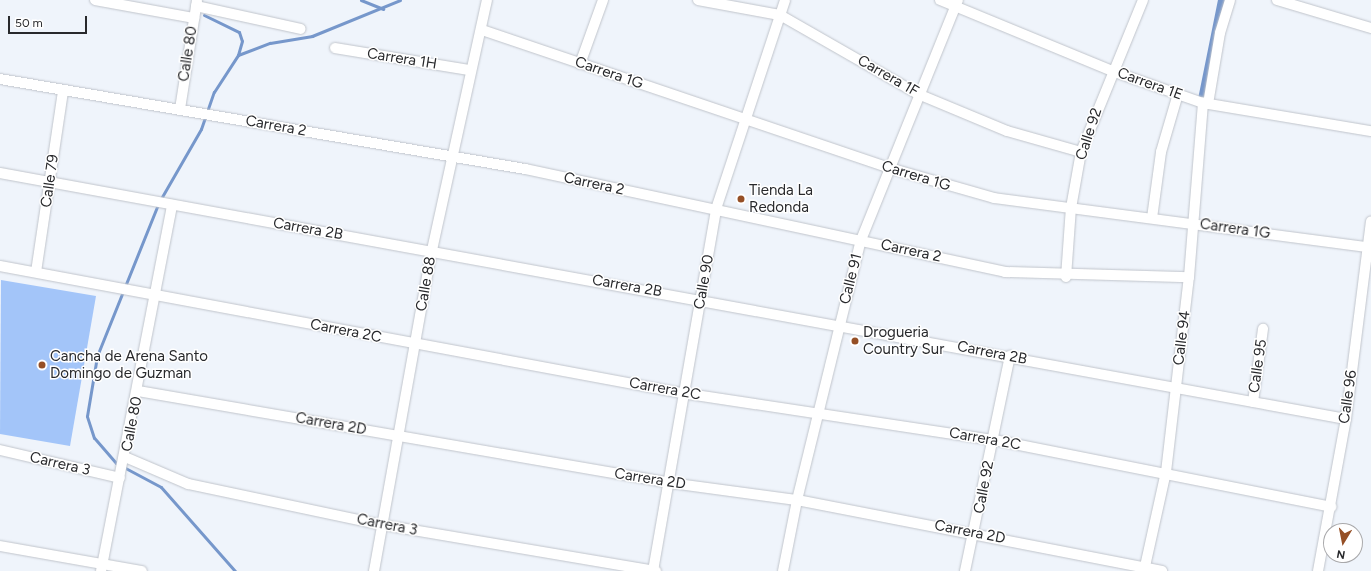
<!DOCTYPE html>
<html>
<head>
<meta charset="utf-8">
<style>
	body { margin:0 }
	#map { position:relative; width:1371px; height:571px; overflow:hidden; background:#eff4fb; font-family:Figtree,sans-serif }
	div>[style] { position:absolute }
	.green>* { inset:0; background:#a3c5f9 }
	.stream>* { height:3px; margin:-1.5px; padding:0 1.5px; transform-origin:1.5px; border-radius:1.5px; background:#7697cb }
	.canal>* { height:11px; margin:-5.5px; padding:0 5.5px; transform-origin:5.5px; border-radius:5.5px; background:#7697cb }
	.roads { filter:drop-shadow(0 0 1px #c0c4cb) drop-shadow(0 0 1px #c0c4cb) }
	.minor>* { height:10px; margin:-5px; padding:0 5px; transform-origin:5px; border-radius:5px; background:#fff }
	.dots>* { width:11px; height:11px; translate:-50% -50%; box-sizing:border-box; border:2px solid #fff; border-radius:50% }
	span { translate:-50% -50%; white-space:nowrap; text-align:center; line-height:1.15; -webkit-text-stroke:3px #fff; paint-order:stroke }
	.street-label { font-size:15px; color:#28292c }
	.poi-label { font-size:15px; color:#28292c }
	.left { translate:0 -50%; text-align:left }
	.north { position:absolute; left:1323px; top:523px; width:40px; height:40px; box-sizing:border-box; background:#fff; border:1px solid #a9a9ab; border-radius:50%; rotate:190deg; font-size:11px; font-weight:700; line-height:16px; text-align:center; color:#28292c }
	.north::after { content:''; display:block; margin:auto; width:14px; height:18px; background:#954f26; clip-path:polygon(50% 0,100% 100%,50% 72%,0 100%) }
	.scale { position:absolute; left:8px; top:16px; width:79px; height:18px; box-sizing:border-box; border:2px solid #28292c; border-top:0; padding-left:5px; font-size:12px; line-height:14px; white-space:nowrap; color:#28292c; -webkit-text-stroke:3px #fff; paint-order:stroke }
</style>
</head>
<body>
<div id="map">
	<div class="green">
		<i style="clip-path:polygon(1px 280px,96px 296px,70px 446px,0 434px)"></i>
	</div>
	<div class="stream">
		<i style="left:361px;top:0;width:24px;rotate:22deg"></i>
		<i style="left:204px;top:15px;width:39px;rotate:26deg"></i>
		<i style="left:239px;top:32px;width:9px;rotate:72deg"></i>
		<i style="left:242px;top:41px;width:15px;rotate:106deg"></i>
		<i style="left:235px;top:571px;width:112px;rotate:-131.4deg"></i>
		<i style="left:161px;top:487px;width:51px;rotate:-151.9deg"></i>
		<i style="left:116px;top:463px;width:33px;rotate:-131deg"></i>
		<i style="left:94px;top:438px;width:23px;rotate:-108deg"></i>
		<i style="left:87px;top:416px;width:61px;rotate:-80.5deg"></i>
		<i style="left:97px;top:356px;width:166px;rotate:-68.1deg"></i>
		<i style="left:159px;top:202px;width:84px;rotate:-60.1deg"></i>
		<i style="left:201px;top:129px;width:39px;rotate:-71deg"></i>
		<i style="left:214px;top:92px;width:44px;rotate:-57deg"></i>
		<i style="left:238px;top:55px;width:34px;rotate:-21deg"></i>
		<i style="left:270px;top:43px;width:43px;rotate:-9.5deg"></i>
		<i style="left:312px;top:36px;width:95px;rotate:-22.2deg"></i>
	</div>
	<div class="canal">
		<i style="left:1203px;top:99px;width:101px;rotate:-78.6deg"></i>
	</div>
	<div class="roads">
		<div class="minor">
			<i style="left:95px;top:0;width:101px;rotate:10.3deg"></i>
			<i style="left:698px;top:0;width:83px;rotate:10.4deg"></i>
			<i style="left:780px;top:15px;width:159px;rotate:29.8deg"></i>
			<i style="left:918px;top:94px;width:96px;rotate:22.6deg"></i>
			<i style="left:1007px;top:131px;width:77px;rotate:15.8deg"></i>
			<i style="left:940px;top:0;width:186px;rotate:22.4deg"></i>
			<i style="left:1112px;top:71px;width:96px;rotate:19.4deg"></i>
			<i style="left:1203px;top:103px;width:170px;rotate:9.5deg"></i>
			<i style="left:1277px;top:0;width:98px;rotate:16.6deg"></i>
			<i style="left:196px;top:6px;width:107px;rotate:12.4deg"></i>
			<i style="left:482px;top:30px;width:430px;rotate:18.7deg"></i>
			<i style="left:889px;top:168px;width:109px;rotate:15.9deg"></i>
			<i style="left:994px;top:198px;width:377px;rotate:7.5deg"></i>
			<i style="left:335px;top:48px;width:137px;rotate:9.3deg"></i>
			<i style="left:580px;top:64px;width:68px;rotate:-70.2deg"></i>
			<i style="left:0;top:79px;width:533px;rotate:9.73deg"></i>
			<i style="left:525px;top:169px;width:491px;rotate:12.1deg"></i>
			<i style="left:1005px;top:272px;width:184px;rotate:1.6deg"></i>
			<i style="left:1208px;top:104px;width:72px;rotate:-80.4deg"></i>
			<i style="left:1220px;top:33px;width:34px;rotate:-73deg"></i>
			<i style="left:180px;top:109px;width:110px;rotate:-81.1deg"></i>
			<i style="left:0;top:173px;width:1368px;rotate:10.36deg"></i>
			<i style="left:1152px;top:218px;width:67px;rotate:-82.2deg"></i>
			<i style="left:1161px;top:152px;width:60px;rotate:-73.7deg"></i>
			<i style="left:0;top:266px;width:694px;rotate:10.55deg"></i>
			<i style="left:682px;top:393px;width:316px;rotate:8.6deg"></i>
			<i style="left:994px;top:440px;width:344px;rotate:11.2deg"></i>
			<i style="left:36px;top:272px;width:183px;rotate:-81.5deg"></i>
			<i style="left:1066px;top:277px;width:69px;rotate:-85.9deg"></i>
			<i style="left:1071px;top:208px;width:57px;rotate:-79.9deg"></i>
			<i style="left:1081px;top:152px;width:164px;rotate:-67.8deg"></i>
			<i style="left:138px;top:391px;width:541px;rotate:9.79deg"></i>
			<i style="left:671px;top:483px;width:127px;rotate:7.7deg"></i>
			<i style="left:797px;top:500px;width:372px;rotate:11deg"></i>
			<i style="left:1253px;top:402px;width:74px;rotate:-82.2deg"></i>
			<i style="left:0;top:450px;width:123px;rotate:13.1deg"></i>
			<i style="left:125px;top:457px;width:69px;rotate:23.2deg"></i>
			<i style="left:188px;top:484px;width:199px;rotate:11.9deg"></i>
			<i style="left:383px;top:525px;width:277px;rotate:9.6deg"></i>
			<i style="left:0;top:546px;width:144px;rotate:10deg"></i>
			<i style="left:101px;top:571px;width:373px;rotate:-79deg"></i>
			<i style="left:374px;top:571px;width:326px;rotate:-79.8deg"></i>
			<i style="left:432px;top:250px;width:256px;rotate:-77.6deg"></i>
			<i style="left:653px;top:571px;width:367px;rotate:-80.1deg"></i>
			<i style="left:716px;top:209px;width:220px;rotate:-71.7deg"></i>
			<i style="left:783px;top:571px;width:72px;rotate:-78.8deg"></i>
			<i style="left:797px;top:500px;width:268px;rotate:-76.2deg"></i>
			<i style="left:861px;top:240px;width:259px;rotate:-68deg"></i>
			<i style="left:965px;top:571px;width:220px;rotate:-78.2deg"></i>
			<i style="left:1144px;top:571px;width:101px;rotate:-77.5deg"></i>
			<i style="left:1166px;top:472px;width:196px;rotate:-83.3deg"></i>
			<i style="left:1189px;top:277px;width:175px;rotate:-85.4deg"></i>
			<i style="left:1318px;top:571px;width:155px;rotate:-79.6deg"></i>
			<i style="left:1346px;top:419px;width:199px;rotate:-82.8deg"></i>
		</div>
	</div>
	<div class="dots">
		<i style="left:741px;top:199px;background:#954f26"></i>
		<i style="left:855px;top:341px;background:#954f26"></i>
		<i style="left:42px;top:365px;background:#954f26"></i>
	</div>
	<div class="street-label">
		<span style="left:188px;top:54px;rotate:-81deg">Calle 80</span>
		<span style="left:402px;top:59px;rotate:9deg">Carrera 1H</span>
		<span style="left:609px;top:73px;rotate:19deg">Carrera 1G</span>
		<span style="left:888px;top:76px;rotate:30deg">Carrera 1F</span>
		<span style="left:1150px;top:84px;rotate:20deg">Carrera 1E</span>
		<span style="left:276px;top:126px;rotate:10deg">Carrera 2</span>
		<span style="left:1089px;top:134px;rotate:-72deg">Calle 92</span>
		<span style="left:916px;top:176px;rotate:17deg">Carrera 1G</span>
		<span style="left:50px;top:181px;rotate:-82deg">Calle 79</span>
		<span style="left:594px;top:184px;rotate:12deg">Carrera 2</span>
		<span style="left:308px;top:229px;rotate:10deg">Carrera 2B</span>
		<span style="left:1235px;top:229px;rotate:8deg">Carrera 1G</span>
		<span style="left:911px;top:251px;rotate:12deg">Carrera 2</span>
		<span style="left:851px;top:279px;rotate:-76deg">Calle 91</span>
		<span style="left:704px;top:282px;rotate:-80deg">Calle 90</span>
		<span style="left:426px;top:284px;rotate:-80deg">Calle 88</span>
		<span style="left:627px;top:286px;rotate:10deg">Carrera 2B</span>
		<span style="left:346px;top:331px;rotate:11deg">Carrera 2C</span>
		<span style="left:1182px;top:338px;rotate:-83deg">Calle 94</span>
		<span style="left:992px;top:353px;rotate:11deg">Carrera 2B</span>
		<span style="left:1258px;top:366px;rotate:-82deg">Calle 95</span>
		<span style="left:665px;top:389px;rotate:10deg">Carrera 2C</span>
		<span style="left:1348px;top:397px;rotate:-82deg">Calle 96</span>
		<span style="left:132px;top:424px;rotate:-79deg">Calle 80</span>
		<span style="left:331px;top:424px;rotate:10deg">Carrera 2D</span>
		<span style="left:985px;top:439px;rotate:10deg">Carrera 2C</span>
		<span style="left:60px;top:464px;rotate:13deg">Carrera 3</span>
		<span style="left:650px;top:479px;rotate:9deg">Carrera 2D</span>
		<span style="left:984px;top:487px;rotate:-79deg">Calle 92</span>
		<span style="left:387px;top:525px;rotate:11deg">Carrera 3</span>
		<span style="left:970px;top:532px;rotate:11deg">Carrera 2D</span>
	</div>
	<div class="poi-label">
		<span class="left" style="left:749px;top:199px">Tienda La<br>Redonda</span>
		<span class="left" style="left:863px;top:341px">Drogueria<br>Country Sur</span>
		<span class="left" style="left:50px;top:365px">Cancha de Arena Santo<br>Domingo de Guzman</span>
	</div>
	<div class="north">N</div>
	<div class="scale">50 m</div>
</div>
</body>
</html>
